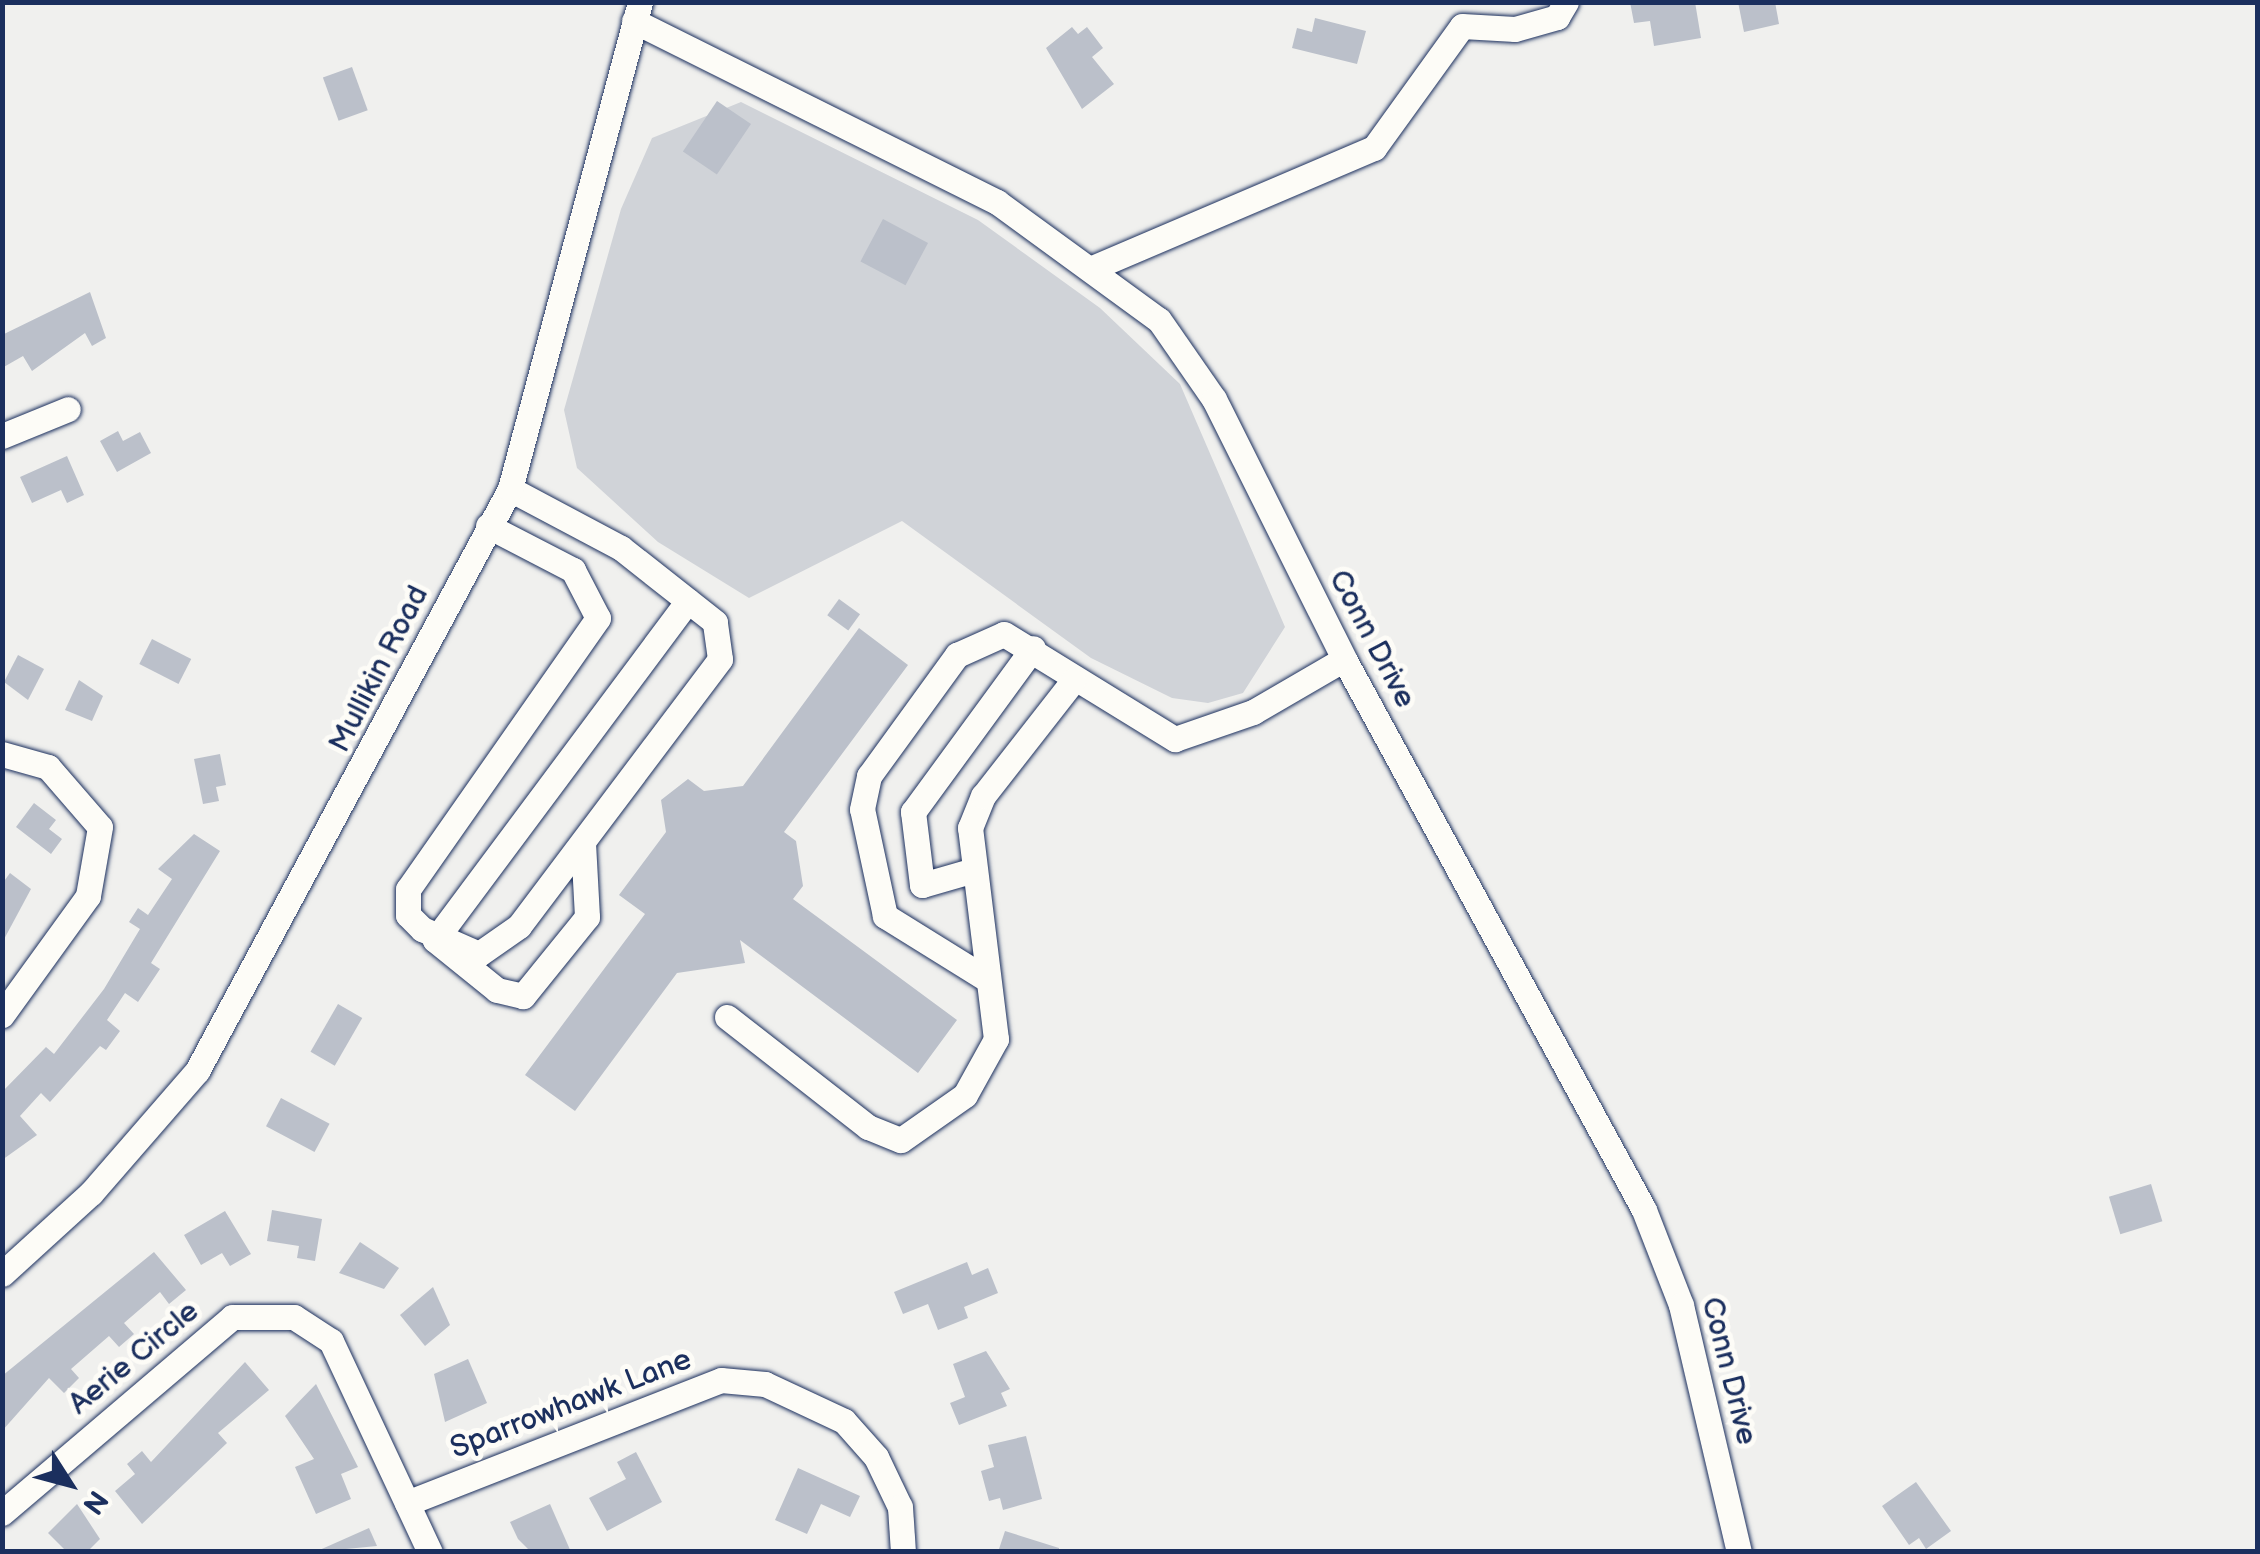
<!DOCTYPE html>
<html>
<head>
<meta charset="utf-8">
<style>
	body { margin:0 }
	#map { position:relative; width:2260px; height:1554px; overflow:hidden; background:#f0f0ee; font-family:"Balsamiq Sans",sans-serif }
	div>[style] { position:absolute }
	.green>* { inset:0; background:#d0d3d8 }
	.building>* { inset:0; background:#bbc0ca; transform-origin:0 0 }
	.roads { filter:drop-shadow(0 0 2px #1b2f5e) drop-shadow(0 0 2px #1b2f5e) }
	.minor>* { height:25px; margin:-12.5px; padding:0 12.5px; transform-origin:12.5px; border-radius:12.5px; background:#fdfcf7 }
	span { translate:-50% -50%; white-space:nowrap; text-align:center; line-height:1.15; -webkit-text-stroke:10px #fdfcf7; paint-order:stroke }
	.street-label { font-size:30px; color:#1b2f5e }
	.frame { position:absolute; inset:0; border:5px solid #1b2f5e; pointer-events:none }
	.north { position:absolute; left:20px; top:1434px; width:100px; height:100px; -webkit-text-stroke:8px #fdfcf7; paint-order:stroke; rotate:126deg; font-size:28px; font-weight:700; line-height:40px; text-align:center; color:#1b2f5e }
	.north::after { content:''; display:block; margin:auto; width:35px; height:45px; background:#1b2f5e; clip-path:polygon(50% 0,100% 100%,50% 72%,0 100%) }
</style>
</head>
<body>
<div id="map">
	<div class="green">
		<i style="clip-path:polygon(741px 102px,978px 220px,1100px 308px,1180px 384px,1285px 627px,1243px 693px,1208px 703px,1172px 698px,1091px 658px,902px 521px,749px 598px,658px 542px,577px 468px,564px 410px,621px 209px,652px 138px)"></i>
	</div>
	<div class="building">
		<i style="clip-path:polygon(1630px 2px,1695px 2px,1701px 38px,1654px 46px,1650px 21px,1634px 23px)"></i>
		<i style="clip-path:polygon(1738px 2px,1775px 2px,1779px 24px,1744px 32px)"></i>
		<i style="clip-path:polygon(1315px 18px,1366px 31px,1357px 64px,1292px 48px,1297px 28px,1312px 32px)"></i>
		<i style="clip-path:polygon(1072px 27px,1078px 34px,1087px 27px,1103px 48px,1092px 57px,1114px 84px,1082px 109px,1046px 48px)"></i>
		<i style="left:352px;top:67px;width:46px;height:31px;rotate:70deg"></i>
		<i style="left:717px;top:101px;width:41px;height:61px;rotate:34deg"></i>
		<i style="left:883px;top:219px;width:51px;height:48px;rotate:28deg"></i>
		<i style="clip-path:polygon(90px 292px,106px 338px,92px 346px,85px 333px,32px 371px,23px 356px,2px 368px,2px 335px)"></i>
		<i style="clip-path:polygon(118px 431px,123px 441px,140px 432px,151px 453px,117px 472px,100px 441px)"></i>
		<i style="clip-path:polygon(67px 456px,84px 495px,67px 503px,61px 490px,32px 503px,20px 477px)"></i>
		<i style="left:839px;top:599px;width:26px;height:20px;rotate:36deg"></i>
		<i style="clip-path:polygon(859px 628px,908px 665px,784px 832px,796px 841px,803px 886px,793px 899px,957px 1020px,918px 1073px,740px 940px,745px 963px,677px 973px,575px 1111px,525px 1075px,645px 914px,619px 895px,666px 832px,661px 800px,688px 779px,704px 791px,743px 786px)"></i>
		<i style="left:152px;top:639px;width:44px;height:28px;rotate:27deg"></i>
		<i style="clip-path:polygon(18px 655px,44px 669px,28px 700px,4px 682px)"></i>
		<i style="clip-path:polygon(79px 680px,103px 696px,92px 721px,65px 710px)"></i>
		<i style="clip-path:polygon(220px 754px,226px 785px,216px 787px,219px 801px,203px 804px,194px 759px)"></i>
		<i style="clip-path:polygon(34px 803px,56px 820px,49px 829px,62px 839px,51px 854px,16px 827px)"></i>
		<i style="clip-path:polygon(194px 834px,220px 851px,151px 963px,160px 969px,138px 1002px,125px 993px,107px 1020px,120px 1031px,106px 1050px,100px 1046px,50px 1102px,41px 1093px,20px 1116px,37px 1135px,2px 1160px,2px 1092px,46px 1047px,54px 1054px,104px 989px,140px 929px,129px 922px,138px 908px,148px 915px,172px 879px,158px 869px)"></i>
		<i style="clip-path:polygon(10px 873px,31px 889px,2px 943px,2px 884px)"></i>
		<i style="left:338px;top:1004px;width:28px;height:55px;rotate:30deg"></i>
		<i style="left:281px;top:1098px;width:55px;height:32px;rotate:28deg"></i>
		<i style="left:2151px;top:1184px;width:39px;height:44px;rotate:73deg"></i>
		<i style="clip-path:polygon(272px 1210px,322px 1219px,315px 1261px,297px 1258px,299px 1246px,267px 1241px)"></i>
		<i style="clip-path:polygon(225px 1211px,251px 1254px,230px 1266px,222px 1253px,201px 1265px,184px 1235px)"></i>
		<i style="clip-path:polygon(360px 1242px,399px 1268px,384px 1289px,339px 1273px)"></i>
		<i style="clip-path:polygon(154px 1252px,186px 1290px,169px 1304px,160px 1292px,124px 1323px,134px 1334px,119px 1347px,109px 1336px,71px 1369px,79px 1378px,64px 1393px,49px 1378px,2px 1431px,2px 1376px)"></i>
		<i style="clip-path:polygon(967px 1262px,972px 1275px,988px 1268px,998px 1293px,964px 1307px,968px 1318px,938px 1330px,928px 1304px,903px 1314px,894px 1292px)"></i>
		<i style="clip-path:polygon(433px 1287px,450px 1325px,425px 1346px,400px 1315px)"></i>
		<i style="clip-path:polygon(986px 1351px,1010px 1389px,1001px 1393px,1007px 1406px,959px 1425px,950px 1403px,965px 1397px,953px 1364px)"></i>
		<i style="clip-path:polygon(468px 1359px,487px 1403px,445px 1422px,434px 1374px)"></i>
		<i style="clip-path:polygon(245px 1362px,269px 1390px,218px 1433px,227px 1443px,142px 1524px,115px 1491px,135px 1474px,127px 1464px,142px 1451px,151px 1462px)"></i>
		<i style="clip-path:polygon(316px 1384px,358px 1467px,341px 1474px,351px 1499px,316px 1514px,295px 1467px,314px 1459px,285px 1416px)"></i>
		<i style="clip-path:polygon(1026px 1436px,1042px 1499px,1003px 1510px,1000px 1498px,989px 1501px,981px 1471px,994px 1467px,988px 1445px)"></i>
		<i style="clip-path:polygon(636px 1452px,662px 1502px,607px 1531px,589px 1498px,626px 1479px,617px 1462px)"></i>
		<i style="clip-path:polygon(798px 1468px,860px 1496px,850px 1517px,821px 1504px,807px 1534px,775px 1520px)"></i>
		<i style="clip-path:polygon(1916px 1482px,1951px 1531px,1926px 1549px,1919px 1538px,1909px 1545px,1882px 1506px)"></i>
		<i style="clip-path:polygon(77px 1504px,100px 1539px,87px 1552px,67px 1552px,48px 1533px)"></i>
		<i style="clip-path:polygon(550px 1504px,571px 1552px,531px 1552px,518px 1539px,510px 1522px)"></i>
		<i style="clip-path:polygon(369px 1528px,377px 1546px,315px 1552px)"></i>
		<i style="clip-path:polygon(1005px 1531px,1059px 1548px,1059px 1552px,998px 1552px)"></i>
	</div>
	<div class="roads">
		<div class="minor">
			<i style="left:634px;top:21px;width:406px;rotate:26.5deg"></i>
			<i style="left:997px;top:202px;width:200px;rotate:36.1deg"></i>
			<i style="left:1159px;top:320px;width:96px;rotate:55.2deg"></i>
			<i style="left:1214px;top:399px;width:291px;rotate:63.4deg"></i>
			<i style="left:1344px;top:659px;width:627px;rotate:61.43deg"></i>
			<i style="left:1644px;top:1210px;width:102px;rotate:68.7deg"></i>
			<i style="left:1681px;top:1305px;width:254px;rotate:76.8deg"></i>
			<i style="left:1090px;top:269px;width:309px;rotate:-23.1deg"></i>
			<i style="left:1374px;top:148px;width:150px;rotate:-54.2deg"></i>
			<i style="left:1462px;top:26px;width:53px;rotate:3.2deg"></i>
			<i style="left:1515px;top:29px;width:44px;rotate:-15.9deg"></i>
			<i style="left:1557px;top:17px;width:17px;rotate:-59deg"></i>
			<i style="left:2px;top:436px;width:71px;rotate:-22.2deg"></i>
			<i style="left:488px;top:526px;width:96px;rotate:27.4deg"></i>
			<i style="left:573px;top:570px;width:54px;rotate:62.5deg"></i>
			<i style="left:598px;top:618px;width:331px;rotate:125deg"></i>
			<i style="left:408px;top:889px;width:26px;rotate:90deg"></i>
			<i style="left:408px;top:915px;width:20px;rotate:45deg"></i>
			<i style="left:422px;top:929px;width:62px;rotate:23.7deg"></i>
			<i style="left:479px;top:954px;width:49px;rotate:-35deg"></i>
			<i style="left:519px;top:926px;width:334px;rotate:-53deg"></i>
			<i style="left:720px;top:659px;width:37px;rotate:-98deg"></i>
			<i style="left:715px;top:622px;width:120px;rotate:-141.8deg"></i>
			<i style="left:621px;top:548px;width:126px;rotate:-152deg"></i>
			<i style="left:2px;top:754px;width:48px;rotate:15.8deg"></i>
			<i style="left:48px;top:767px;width:79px;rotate:49.1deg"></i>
			<i style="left:100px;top:827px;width:70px;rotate:99.9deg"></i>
			<i style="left:88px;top:896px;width:147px;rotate:125.9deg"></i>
			<i style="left:583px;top:843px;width:74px;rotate:86.9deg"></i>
			<i style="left:587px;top:917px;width:102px;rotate:129deg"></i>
			<i style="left:523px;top:996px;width:27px;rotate:-167deg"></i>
			<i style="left:497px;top:990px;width:80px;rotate:-141.1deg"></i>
			<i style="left:435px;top:940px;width:423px;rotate:-53.3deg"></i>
			<i style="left:974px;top:870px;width:54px;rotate:163.9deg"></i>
			<i style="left:922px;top:885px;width:74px;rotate:-97deg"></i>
			<i style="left:913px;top:812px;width:203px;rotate:-53.8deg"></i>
			<i style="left:985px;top:978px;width:118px;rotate:-148.2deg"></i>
			<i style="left:885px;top:916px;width:109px;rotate:-102.1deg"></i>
			<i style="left:862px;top:809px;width:34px;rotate:-78deg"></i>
			<i style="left:869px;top:776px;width:150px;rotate:-54deg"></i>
			<i style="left:957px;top:655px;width:51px;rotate:-24.1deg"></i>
			<i style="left:1004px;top:634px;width:201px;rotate:31.6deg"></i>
			<i style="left:1175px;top:739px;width:83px;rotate:-19.1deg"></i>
			<i style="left:1253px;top:712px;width:105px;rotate:-30.2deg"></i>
			<i style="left:727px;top:1017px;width:179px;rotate:38deg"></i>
			<i style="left:868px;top:1127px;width:35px;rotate:22deg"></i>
			<i style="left:901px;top:1140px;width:78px;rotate:-35.1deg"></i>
			<i style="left:965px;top:1095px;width:64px;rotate:-61deg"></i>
			<i style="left:996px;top:1039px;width:213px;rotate:-97deg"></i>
			<i style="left:970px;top:828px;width:35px;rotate:-68deg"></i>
			<i style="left:983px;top:796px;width:146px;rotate:-52deg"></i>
			<i style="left:2px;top:1274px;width:120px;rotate:-42.3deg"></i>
			<i style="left:91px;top:1193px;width:162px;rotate:-49deg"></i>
			<i style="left:197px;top:1071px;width:661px;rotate:-61.73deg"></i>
			<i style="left:510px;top:489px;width:504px;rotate:-75.05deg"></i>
			<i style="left:407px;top:1503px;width:337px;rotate:-21.4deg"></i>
			<i style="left:721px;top:1380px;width:44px;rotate:5.2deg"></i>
			<i style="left:765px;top:1384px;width:87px;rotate:25.1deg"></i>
			<i style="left:844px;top:1421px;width:48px;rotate:48.4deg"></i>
			<i style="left:876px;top:1457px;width:55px;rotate:64.4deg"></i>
			<i style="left:900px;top:1507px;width:45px;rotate:86.2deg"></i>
			<i style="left:2px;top:1513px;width:302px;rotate:-40.4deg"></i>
			<i style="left:232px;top:1317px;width:62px"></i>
			<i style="left:294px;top:1317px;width:44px;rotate:33deg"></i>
			<i style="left:331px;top:1341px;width:233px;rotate:64.9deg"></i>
		</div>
	</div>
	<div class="street-label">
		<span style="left:1372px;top:639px;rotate:62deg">Conn Drive</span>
		<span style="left:379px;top:669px;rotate:-63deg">Mullikin Road</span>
		<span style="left:134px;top:1358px;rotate:-40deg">Aerie Circle</span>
		<span style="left:1729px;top:1371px;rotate:76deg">Conn Drive</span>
		<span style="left:571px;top:1404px;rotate:-21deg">Sparrowhawk Lane</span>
	</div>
	<div class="frame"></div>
	<div class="north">N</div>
</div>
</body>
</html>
